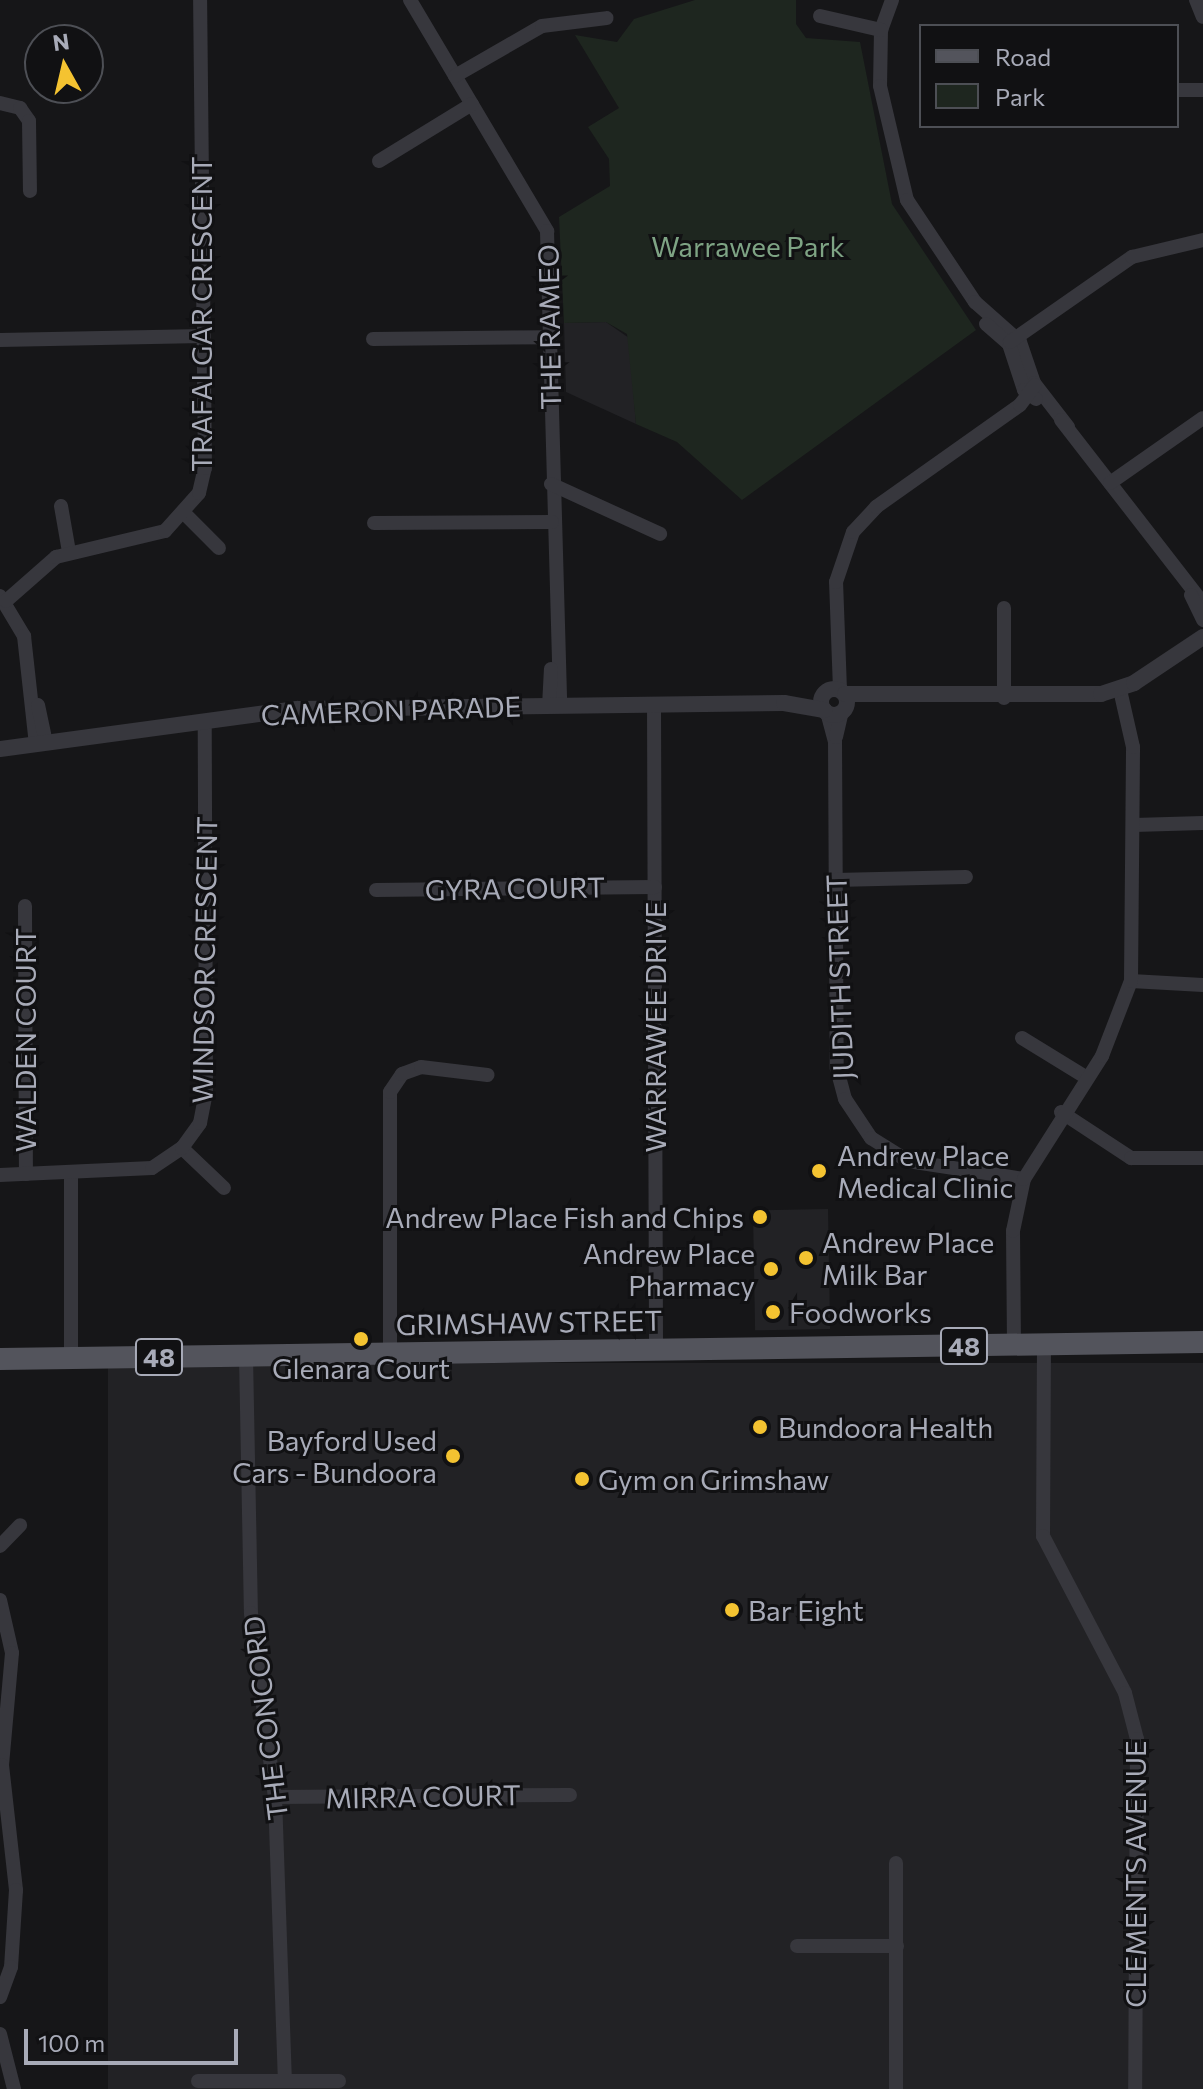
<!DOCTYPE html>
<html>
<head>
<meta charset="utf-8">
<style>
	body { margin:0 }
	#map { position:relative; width:1203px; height:2089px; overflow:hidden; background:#161618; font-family:Commissioner,sans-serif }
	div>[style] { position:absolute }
	.built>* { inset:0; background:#222225; transform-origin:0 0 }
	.green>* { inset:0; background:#1e261f }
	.minor>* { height:14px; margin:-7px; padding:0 7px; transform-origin:7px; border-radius:7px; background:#37373d }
	.tertiary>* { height:16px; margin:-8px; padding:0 8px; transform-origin:8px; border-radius:8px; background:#37373d }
	.tertiary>.ring { margin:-8px; padding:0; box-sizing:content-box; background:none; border:16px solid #37373d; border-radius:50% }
	.primary>* { height:22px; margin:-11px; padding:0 11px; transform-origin:11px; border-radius:11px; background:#53545c }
	.dots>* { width:22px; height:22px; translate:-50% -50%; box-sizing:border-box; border:4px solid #111113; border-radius:50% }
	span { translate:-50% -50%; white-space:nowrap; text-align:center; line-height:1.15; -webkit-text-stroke:6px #111113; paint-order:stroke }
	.shield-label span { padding:2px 6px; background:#111113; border:2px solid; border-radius:6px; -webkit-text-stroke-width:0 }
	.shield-label { font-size:26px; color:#a8abb8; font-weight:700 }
	.park-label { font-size:28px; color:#7ea384 }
	.street-label { font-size:28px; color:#a8abb8 }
	.poi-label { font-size:28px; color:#a8abb8 }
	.left { translate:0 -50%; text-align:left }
	.right { translate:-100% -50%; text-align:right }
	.legend { position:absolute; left:919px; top:24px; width:260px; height:104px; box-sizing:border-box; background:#111113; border:2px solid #4d4f55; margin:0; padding:10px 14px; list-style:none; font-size:24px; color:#a8abb8 }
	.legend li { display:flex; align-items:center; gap:16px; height:40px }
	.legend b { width:40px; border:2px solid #4d4f55 }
	.north { position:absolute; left:24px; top:24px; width:80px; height:80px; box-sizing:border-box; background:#111113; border:2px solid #4d4f55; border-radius:50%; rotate:352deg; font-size:22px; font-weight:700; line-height:32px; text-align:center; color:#a8abb8 }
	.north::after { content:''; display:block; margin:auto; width:28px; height:36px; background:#f4c331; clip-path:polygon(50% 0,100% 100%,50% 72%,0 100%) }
	.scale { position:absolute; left:24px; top:2029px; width:214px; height:36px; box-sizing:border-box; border:4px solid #a8abb8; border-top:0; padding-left:10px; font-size:24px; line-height:28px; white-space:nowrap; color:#a8abb8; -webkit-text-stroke:6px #111113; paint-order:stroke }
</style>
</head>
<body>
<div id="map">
	<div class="built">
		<i style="clip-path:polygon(606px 322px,629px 338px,636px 424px,566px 392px,564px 323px)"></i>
		<i style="left:828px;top:1209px;width:120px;height:75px;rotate:89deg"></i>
		<i style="left:1203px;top:1363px;width:726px;height:1095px;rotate:90deg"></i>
	</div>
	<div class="green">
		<i style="clip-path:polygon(695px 0,796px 0,796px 24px,806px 38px,860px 42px,892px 204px,976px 330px,742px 500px,677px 442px,636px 424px,627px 334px,606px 322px,564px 323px,559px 217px,610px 186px,609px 159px,588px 127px,619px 108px,575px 35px,617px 42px,634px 19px)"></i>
	</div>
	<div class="minor">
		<i style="left:410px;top:0;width:269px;rotate:59.3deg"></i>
		<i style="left:547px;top:231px;width:474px;rotate:88.4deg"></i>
		<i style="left:892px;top:0;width:32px;rotate:110deg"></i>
		<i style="left:881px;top:30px;width:56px;rotate:91deg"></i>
		<i style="left:880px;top:86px;width:117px;rotate:76.7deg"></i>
		<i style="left:907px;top:200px;width:123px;rotate:56.3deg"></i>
		<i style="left:975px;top:302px;width:60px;rotate:41.6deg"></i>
		<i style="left:1020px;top:342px;width:43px;rotate:71.1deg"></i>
		<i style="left:1034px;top:383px;width:56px;rotate:52.3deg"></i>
		<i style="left:1196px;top:0;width:18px;rotate:68deg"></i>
		<i style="left:820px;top:16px;width:63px;rotate:12.9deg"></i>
		<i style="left:455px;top:76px;width:100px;rotate:-29.9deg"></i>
		<i style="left:542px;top:26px;width:65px;rotate:-7deg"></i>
		<i style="left:1177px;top:90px;width:26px"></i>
		<i style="left:0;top:103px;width:21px;rotate:14deg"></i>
		<i style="left:20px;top:108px;width:16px;rotate:55deg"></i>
		<i style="left:29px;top:121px;width:70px;rotate:89.2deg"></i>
		<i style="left:379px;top:161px;width:109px;rotate:-31.5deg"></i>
		<i style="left:986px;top:324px;width:30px;rotate:41deg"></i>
		<i style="left:1009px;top:344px;width:48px;rotate:71.9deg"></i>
		<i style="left:1024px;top:390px;width:15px;rotate:37deg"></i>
		<i style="left:373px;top:339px;width:177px;rotate:-0.6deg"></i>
		<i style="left:0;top:340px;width:203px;rotate:-1.1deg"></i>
		<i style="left:1010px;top:342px;width:149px;rotate:-34.9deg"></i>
		<i style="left:1132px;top:257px;width:73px;rotate:-13.5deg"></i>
		<i style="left:1061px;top:420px;width:232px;rotate:52.2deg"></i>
		<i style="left:1110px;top:483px;width:113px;rotate:-35deg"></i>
		<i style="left:551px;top:484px;width:120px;rotate:24.6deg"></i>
		<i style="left:61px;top:506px;width:47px;rotate:80.1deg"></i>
		<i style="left:185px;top:514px;width:48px;rotate:45deg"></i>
		<i style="left:374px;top:523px;width:178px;rotate:-0.3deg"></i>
		<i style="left:1191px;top:595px;width:28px;rotate:64deg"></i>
		<i style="left:0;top:596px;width:47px;rotate:59deg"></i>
		<i style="left:24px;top:636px;width:109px;rotate:83.7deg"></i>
		<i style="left:6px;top:601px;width:67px;rotate:-41.3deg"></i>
		<i style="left:56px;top:557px;width:112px;rotate:-13.4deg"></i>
		<i style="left:165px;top:531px;width:51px;rotate:-48.2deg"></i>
		<i style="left:199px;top:493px;width:26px;rotate:-77deg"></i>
		<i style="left:205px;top:468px;width:468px;rotate:-90.6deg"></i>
		<i style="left:1004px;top:608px;width:90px;rotate:90deg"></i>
		<i style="left:840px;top:690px;width:108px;rotate:-92.1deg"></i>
		<i style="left:836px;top:582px;width:53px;rotate:-71.2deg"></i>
		<i style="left:853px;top:532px;width:34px;rotate:-47deg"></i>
		<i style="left:876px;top:507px;width:176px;rotate:-35.3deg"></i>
		<i style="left:1020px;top:405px;width:25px;rotate:-53deg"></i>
		<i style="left:654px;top:704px;width:646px;rotate:89.82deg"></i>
		<i style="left:38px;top:705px;width:38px;rotate:78deg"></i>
		<i style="left:549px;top:706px;width:37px;rotate:-87deg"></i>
		<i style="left:827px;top:712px;width:30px;rotate:75deg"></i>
		<i style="left:835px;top:741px;width:328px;rotate:89.7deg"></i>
		<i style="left:837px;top:1069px;width:31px;rotate:75deg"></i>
		<i style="left:845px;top:1099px;width:47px;rotate:56.3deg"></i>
		<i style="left:871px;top:1138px;width:44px;rotate:31.9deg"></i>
		<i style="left:908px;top:1161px;width:117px;rotate:8.8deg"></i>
		<i style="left:836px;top:737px;width:26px;rotate:-77deg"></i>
		<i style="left:1134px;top:825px;width:69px;rotate:-1.7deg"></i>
		<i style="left:835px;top:880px;width:131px;rotate:-1.3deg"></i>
		<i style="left:376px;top:890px;width:279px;rotate:-0.6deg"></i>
		<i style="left:25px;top:906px;width:268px;rotate:89.8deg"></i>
		<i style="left:1131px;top:981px;width:72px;rotate:3.2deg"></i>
		<i style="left:1022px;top:1038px;width:76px;rotate:31.6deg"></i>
		<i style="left:1061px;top:1112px;width:84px;rotate:33.3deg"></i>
		<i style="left:1131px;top:1158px;width:72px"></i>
		<i style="left:182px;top:1148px;width:58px;rotate:43.6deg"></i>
		<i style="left:71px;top:1174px;width:184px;rotate:90deg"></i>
		<i style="left:0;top:1175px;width:152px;rotate:-2.6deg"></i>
		<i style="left:152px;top:1168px;width:36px;rotate:-34deg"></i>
		<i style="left:182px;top:1148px;width:31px;rotate:-54deg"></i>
		<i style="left:200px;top:1123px;width:31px;rotate:-79deg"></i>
		<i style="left:206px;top:1093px;width:372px;rotate:-90.2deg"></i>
		<i style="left:1014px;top:1345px;width:114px;rotate:-90.5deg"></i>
		<i style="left:1013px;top:1231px;width:53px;rotate:-78.1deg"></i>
		<i style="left:1024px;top:1179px;width:146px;rotate:-57.6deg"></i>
		<i style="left:1102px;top:1056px;width:80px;rotate:-68.9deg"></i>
		<i style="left:1131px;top:981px;width:234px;rotate:-89.5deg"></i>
		<i style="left:1133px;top:747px;width:58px;rotate:-102.8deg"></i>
		<i style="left:1044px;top:1345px;width:191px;rotate:90.3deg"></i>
		<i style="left:1043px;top:1536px;width:177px;rotate:62.4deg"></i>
		<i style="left:1125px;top:1693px;width:48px;rotate:75.4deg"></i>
		<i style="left:1137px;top:1739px;width:350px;rotate:90.3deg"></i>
		<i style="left:390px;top:1354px;width:262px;rotate:-90deg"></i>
		<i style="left:390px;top:1092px;width:22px;rotate:-56deg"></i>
		<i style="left:402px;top:1074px;width:20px;rotate:-20deg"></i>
		<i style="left:421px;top:1067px;width:67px;rotate:6.8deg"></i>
		<i style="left:246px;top:1356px;width:257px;rotate:88.9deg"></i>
		<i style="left:251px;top:1613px;width:186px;rotate:82.6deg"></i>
		<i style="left:275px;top:1797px;width:283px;rotate:88deg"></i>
		<i style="left:0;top:1546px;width:29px;rotate:-46deg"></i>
		<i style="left:0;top:1600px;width:54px;rotate:77.2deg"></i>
		<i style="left:12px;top:1653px;width:112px;rotate:95.1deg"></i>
		<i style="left:2px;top:1765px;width:126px;rotate:83.6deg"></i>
		<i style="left:16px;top:1890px;width:77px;rotate:93.7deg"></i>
		<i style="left:11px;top:1967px;width:32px;rotate:110deg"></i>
		<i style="left:275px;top:1797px;width:295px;rotate:-0.4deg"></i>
		<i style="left:797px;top:1946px;width:100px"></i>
		<i style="left:0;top:2034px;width:57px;rotate:75.7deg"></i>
		<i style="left:198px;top:2081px;width:141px"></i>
		<i style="left:896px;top:2089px;width:226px;rotate:-90deg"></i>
	</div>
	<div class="tertiary">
		<i class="ring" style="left:821px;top:689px;width:10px;height:10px"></i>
		<i style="left:845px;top:694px;width:256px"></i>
		<i style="left:1101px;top:694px;width:35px;rotate:-18deg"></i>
		<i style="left:1134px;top:683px;width:83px;rotate:-33.7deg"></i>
		<i style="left:0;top:749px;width:300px;rotate:-7.7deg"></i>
		<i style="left:297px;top:709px;width:487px;rotate:-0.7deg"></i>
		<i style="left:784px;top:703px;width:41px;rotate:9.9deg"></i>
	</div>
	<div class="primary">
		<i style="left:0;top:1359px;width:1203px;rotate:-0.81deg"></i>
	</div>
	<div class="dots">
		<i style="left:819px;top:1171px;background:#f4c331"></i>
		<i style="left:760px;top:1217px;background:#f4c331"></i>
		<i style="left:806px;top:1258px;background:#f4c331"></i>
		<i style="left:771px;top:1269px;background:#f4c331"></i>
		<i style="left:773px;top:1312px;background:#f4c331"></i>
		<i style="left:361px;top:1339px;background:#f4c331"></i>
		<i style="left:760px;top:1427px;background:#f4c331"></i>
		<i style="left:453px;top:1456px;background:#f4c331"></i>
		<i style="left:582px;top:1479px;background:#f4c331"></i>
		<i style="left:732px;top:1610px;background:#f4c331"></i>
	</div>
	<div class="shield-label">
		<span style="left:964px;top:1346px">48</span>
		<span style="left:159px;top:1357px">48</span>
	</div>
	<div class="park-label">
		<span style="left:748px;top:246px">Warrawee Park</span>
	</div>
	<div class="street-label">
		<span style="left:201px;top:314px;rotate:-90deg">TRAFALGAR CRESCENT</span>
		<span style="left:549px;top:327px;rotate:-91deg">THE RAMEO</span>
		<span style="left:391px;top:710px;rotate:-2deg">CAMERON PARADE</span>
		<span style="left:515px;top:888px;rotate:-1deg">GYRA COURT</span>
		<span style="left:204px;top:960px;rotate:-89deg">WINDSOR CRESCENT</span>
		<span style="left:839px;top:977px;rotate:-92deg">JUDITH STREET</span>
		<span style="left:655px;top:1027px;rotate:-90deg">WARRAWEE DRIVE</span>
		<span style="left:25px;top:1040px;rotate:-90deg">WALDEN COURT</span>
		<span style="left:529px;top:1322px;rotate:-1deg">GRIMSHAW STREET</span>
		<span style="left:265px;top:1718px;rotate:-97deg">THE CONCORD</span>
		<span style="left:423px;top:1796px;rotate:-1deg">MIRRA COURT</span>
		<span style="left:1135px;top:1874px;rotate:-90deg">CLEMENTS AVENUE</span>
	</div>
	<div class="poi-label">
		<span class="left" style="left:837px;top:1171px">Andrew Place<br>Medical Clinic</span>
		<span class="right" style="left:744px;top:1217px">Andrew Place Fish and Chips</span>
		<span class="left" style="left:822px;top:1258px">Andrew Place<br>Milk Bar</span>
		<span class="right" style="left:755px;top:1269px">Andrew Place<br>Pharmacy</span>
		<span class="left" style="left:789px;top:1312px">Foodworks</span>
		<span style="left:361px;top:1368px">Glenara Court</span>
		<span class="left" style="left:778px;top:1427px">Bundoora Health</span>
		<span class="right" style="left:437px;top:1456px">Bayford Used<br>Cars - Bundoora</span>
		<span class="left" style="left:598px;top:1479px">Gym on Grimshaw</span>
		<span class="left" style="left:748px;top:1610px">Bar Eight</span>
	</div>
	<ul class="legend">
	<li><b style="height:10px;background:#53545c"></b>Road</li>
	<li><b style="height:22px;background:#1e261f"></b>Park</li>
	</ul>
	<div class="north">N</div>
	<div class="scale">100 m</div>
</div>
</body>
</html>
